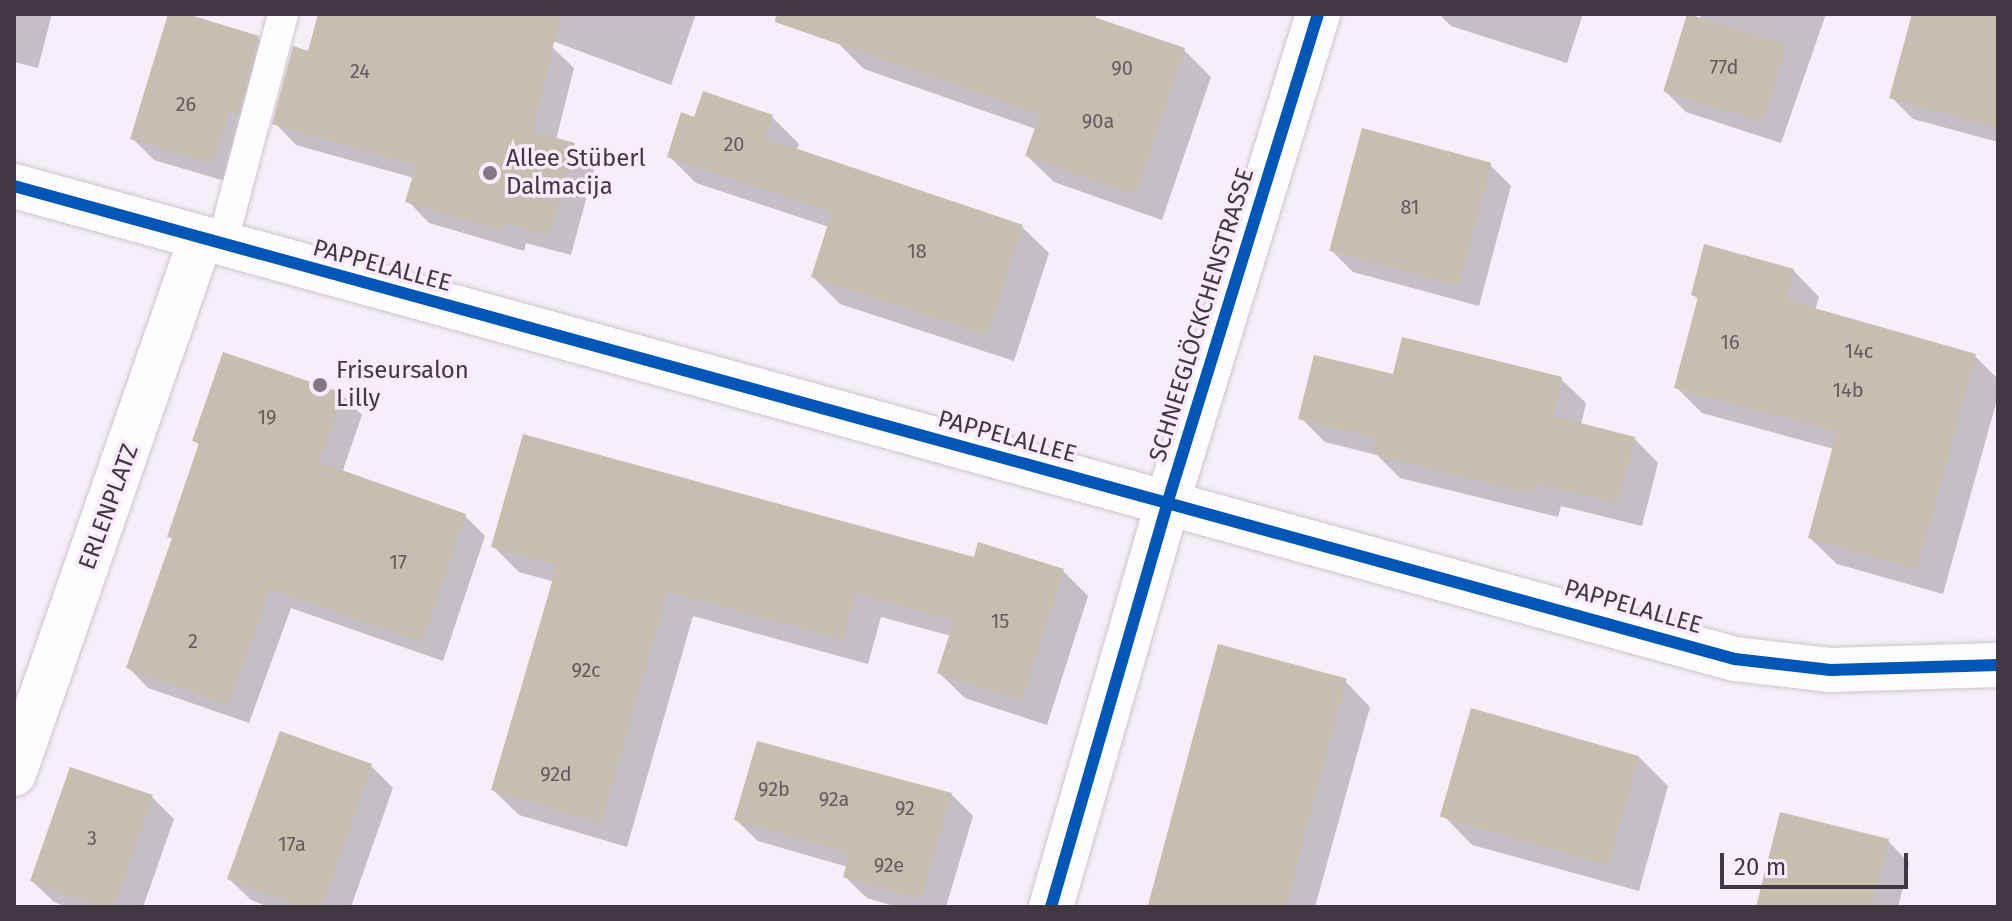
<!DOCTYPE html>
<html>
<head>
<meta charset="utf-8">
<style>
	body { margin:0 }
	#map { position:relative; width:2012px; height:921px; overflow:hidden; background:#f6eef8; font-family:"Fira Sans",sans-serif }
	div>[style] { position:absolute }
	.shadow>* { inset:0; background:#0003 }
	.building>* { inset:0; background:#c8beaf; transform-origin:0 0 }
	.roads { filter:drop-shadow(0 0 2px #cdc5cf) drop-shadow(0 0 2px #cdc5cf) }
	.lane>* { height:30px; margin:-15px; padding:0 15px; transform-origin:15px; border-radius:15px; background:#fefcfe }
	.street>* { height:44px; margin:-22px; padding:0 22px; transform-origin:22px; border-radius:22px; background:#fefcfe }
	.cycleway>* { height:12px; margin:-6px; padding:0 6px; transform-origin:6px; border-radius:6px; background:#0057b8 }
	.dots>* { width:22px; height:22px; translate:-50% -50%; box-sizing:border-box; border:4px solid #f9eafc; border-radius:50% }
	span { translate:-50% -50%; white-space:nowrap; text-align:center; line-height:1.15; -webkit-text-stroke:7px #f9eafc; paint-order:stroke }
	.number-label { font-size:20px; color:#645a5f }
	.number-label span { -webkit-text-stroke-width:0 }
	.poi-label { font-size:24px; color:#423844 }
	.left { translate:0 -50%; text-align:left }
	.street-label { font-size:24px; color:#423844 }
	.frame { position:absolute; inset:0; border:16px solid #423844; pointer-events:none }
	.scale { position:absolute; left:1720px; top:853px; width:188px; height:36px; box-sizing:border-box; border:4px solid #423844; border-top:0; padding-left:10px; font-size:24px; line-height:28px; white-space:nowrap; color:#423844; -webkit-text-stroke:6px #f9eafc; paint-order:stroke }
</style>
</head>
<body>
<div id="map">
	<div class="shadow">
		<i style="clip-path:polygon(14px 14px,52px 14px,38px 68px,14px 62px)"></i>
		<i style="clip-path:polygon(170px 14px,258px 38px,279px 59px,235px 184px,154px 160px,132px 138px)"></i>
		<i style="clip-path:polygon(320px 14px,437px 14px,552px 47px,574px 68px,556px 140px,574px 145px,595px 166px,571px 255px,526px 243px,524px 251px,429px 223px,408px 201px,414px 178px,296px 145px,275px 123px,309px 53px)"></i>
		<i style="clip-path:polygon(522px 14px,696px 14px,671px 85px,547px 39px)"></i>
		<i style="clip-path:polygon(847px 14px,1097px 14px,1095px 20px,1184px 50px,1211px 77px,1162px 220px,1054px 182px,1027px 156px,1036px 129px,864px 69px,837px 42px)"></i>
		<i style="clip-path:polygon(1439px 14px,1583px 14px,1567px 63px,1451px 26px)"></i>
		<i style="clip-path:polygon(1689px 14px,1700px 18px,1702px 14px,1826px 14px,1781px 143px,1686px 112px,1664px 90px)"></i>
		<i style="clip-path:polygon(1914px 14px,1998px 14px,1998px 142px,1913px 119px,1891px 97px)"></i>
		<i style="clip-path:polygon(772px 117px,799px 144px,796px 151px,1022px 227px,1049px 253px,1014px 361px,840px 304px,813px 277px,829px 227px,696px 183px,669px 156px)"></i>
		<i style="clip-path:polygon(1490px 165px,1511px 186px,1479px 306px,1353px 272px,1331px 250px)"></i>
		<i style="clip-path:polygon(1793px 270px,1819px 297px,1815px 311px,1975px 356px,1998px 379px,1998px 396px,1943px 594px,1837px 564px,1810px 538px,1834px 449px,1702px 413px,1676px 387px,1699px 301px,1693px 294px)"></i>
		<i style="clip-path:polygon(1394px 376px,1561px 379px,1586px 403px,1581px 425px,1634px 438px,1658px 463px,1642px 526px,1561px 506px,1558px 517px,1400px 478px,1377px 455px,1325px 442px,1301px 418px)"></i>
		<i style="clip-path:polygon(342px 395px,362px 415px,342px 473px,465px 516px,485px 536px,443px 661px,291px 608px,249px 723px,148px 688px,128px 667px,173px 540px,170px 536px,200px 446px,194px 440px)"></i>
		<i style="clip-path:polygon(493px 546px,975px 559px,1063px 571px,1088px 596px,1047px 725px,965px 698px,939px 673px,951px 636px,881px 617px,868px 664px,693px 616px,627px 847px,519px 815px,493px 790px,555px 582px,519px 572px)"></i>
		<i style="clip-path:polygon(1345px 681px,1370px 707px,1315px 907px,1148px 907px)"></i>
		<i style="clip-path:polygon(1639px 757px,1668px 786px,1639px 891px,1472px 845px,1444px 816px)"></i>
		<i style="clip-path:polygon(371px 766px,393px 788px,351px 907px,269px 907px,251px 900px,229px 879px)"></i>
		<i style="clip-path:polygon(951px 794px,973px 816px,946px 907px,897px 907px,867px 898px,845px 877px,848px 867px,758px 841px,736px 820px)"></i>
		<i style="clip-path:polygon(152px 797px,174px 819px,143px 907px,67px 907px,54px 902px,32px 881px)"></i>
		<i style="clip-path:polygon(1888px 841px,1909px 863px,1898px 907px,1758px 907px)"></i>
	</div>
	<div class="building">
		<i style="clip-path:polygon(168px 14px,187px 14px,259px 36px,238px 114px,229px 112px,213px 164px,130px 139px)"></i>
		<i style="clip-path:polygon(318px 14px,561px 14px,532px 131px,575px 143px,549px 235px,505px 223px,503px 230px,405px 202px,416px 165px,272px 124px,293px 46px,308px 51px)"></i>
		<i style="clip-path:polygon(776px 14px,1085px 14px,1185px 48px,1136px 194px,1025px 156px,1040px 114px,775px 22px)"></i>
		<i style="left:1687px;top:14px;width:104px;height:81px;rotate:17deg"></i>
		<i style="clip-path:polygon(1912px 14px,1998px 14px,1998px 128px,1889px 98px)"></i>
		<i style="clip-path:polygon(703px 91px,773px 115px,765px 138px,1023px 225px,987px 335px,811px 277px,832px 212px,667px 157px,681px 112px,694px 117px)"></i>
		<i style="left:1362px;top:128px;width:134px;height:127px;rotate:15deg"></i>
		<i style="clip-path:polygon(1704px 244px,1794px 269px,1786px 300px,1976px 354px,1917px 569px,1808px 538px,1837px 431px,1674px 388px,1698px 297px,1691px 295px)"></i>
		<i style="clip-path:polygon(1402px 337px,1562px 377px,1553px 416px,1635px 437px,1618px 503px,1537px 483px,1534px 494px,1373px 454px,1377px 438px,1298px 419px,1314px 355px,1393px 374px)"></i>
		<i style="clip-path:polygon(223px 352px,343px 393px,319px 462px,466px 514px,422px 642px,270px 589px,229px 705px,126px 668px,172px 538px,167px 537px,199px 443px,192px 441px)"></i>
		<i style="clip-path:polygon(523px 434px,974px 557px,978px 542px,1064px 569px,1022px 700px,937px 673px,954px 620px,856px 593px,843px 640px,668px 591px,601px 823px,491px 790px,557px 565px,491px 547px)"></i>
		<i style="left:1218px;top:644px;width:133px;height:273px;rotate:15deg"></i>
		<i style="left:1471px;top:708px;width:175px;height:113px;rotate:16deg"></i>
		<i style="clip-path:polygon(280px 731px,372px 764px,322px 907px,304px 907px,227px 879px)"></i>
		<i style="clip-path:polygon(757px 741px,952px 793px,921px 899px,843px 877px,850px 853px,734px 820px)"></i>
		<i style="clip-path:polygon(70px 767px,153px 795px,114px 907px,104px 907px,30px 881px)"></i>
		<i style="clip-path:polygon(1780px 812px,1889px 839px,1871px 907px,1756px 907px)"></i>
	</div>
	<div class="roads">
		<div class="lane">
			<i style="left:222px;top:244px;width:238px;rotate:-75.1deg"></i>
		</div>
		<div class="street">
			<i style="left:14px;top:186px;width:1785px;rotate:15.37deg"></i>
			<i style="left:1735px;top:659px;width:96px;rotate:6.6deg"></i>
			<i style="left:1830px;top:670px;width:168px;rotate:-1.7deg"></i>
			<i style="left:14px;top:774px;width:568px;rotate:-70.77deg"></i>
			<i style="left:1051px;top:907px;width:419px;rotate:-73.9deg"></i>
			<i style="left:1167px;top:504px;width:513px;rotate:-72.87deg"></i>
		</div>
	</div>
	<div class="cycleway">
		<i style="left:14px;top:186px;width:1785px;rotate:15.37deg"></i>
		<i style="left:1735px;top:659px;width:96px;rotate:6.6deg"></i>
		<i style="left:1830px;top:670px;width:168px;rotate:-1.7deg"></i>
		<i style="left:1051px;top:907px;width:419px;rotate:-73.9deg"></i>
		<i style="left:1167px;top:504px;width:513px;rotate:-72.87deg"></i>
	</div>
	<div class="dots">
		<i style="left:490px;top:173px;background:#817883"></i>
		<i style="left:320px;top:385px;background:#817883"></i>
	</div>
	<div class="number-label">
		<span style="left:1724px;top:67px">77d</span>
		<span style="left:1122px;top:68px">90</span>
		<span style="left:360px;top:71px">24</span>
		<span style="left:186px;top:104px">26</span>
		<span style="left:1098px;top:121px">90a</span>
		<span style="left:734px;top:144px">20</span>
		<span style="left:1410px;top:207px">81</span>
		<span style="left:917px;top:251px">18</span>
		<span style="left:1730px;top:342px">16</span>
		<span style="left:1859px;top:351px">14c</span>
		<span style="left:1848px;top:390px">14b</span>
		<span style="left:267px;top:417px">19</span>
		<span style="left:398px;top:562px">17</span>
		<span style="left:1000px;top:621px">15</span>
		<span style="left:193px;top:641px">2</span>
		<span style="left:586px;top:670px">92c</span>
		<span style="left:556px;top:774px">92d</span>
		<span style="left:774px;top:789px">92b</span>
		<span style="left:834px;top:799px">92a</span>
		<span style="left:905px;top:808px">92</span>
		<span style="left:92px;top:838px">3</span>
		<span style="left:292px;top:844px">17a</span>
		<span style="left:889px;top:865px">92e</span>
	</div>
	<div class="poi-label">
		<span class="left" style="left:506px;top:173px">Allee Stüberl<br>Dalmacija</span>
		<span class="left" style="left:336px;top:385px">Friseursalon<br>Lilly</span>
	</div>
	<div class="street-label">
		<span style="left:382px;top:266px;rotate:15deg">PAPPELALLEE</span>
		<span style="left:1202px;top:315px;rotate:-73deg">SCHNEEGLÖCKCHENSTRASSE</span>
		<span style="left:1007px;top:437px;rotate:15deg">PAPPELALLEE</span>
		<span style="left:109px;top:507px;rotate:-70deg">ERLENPLATZ</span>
		<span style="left:1633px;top:607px;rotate:16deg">PAPPELALLEE</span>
	</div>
	<div class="frame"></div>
	<div class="scale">20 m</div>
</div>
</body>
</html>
